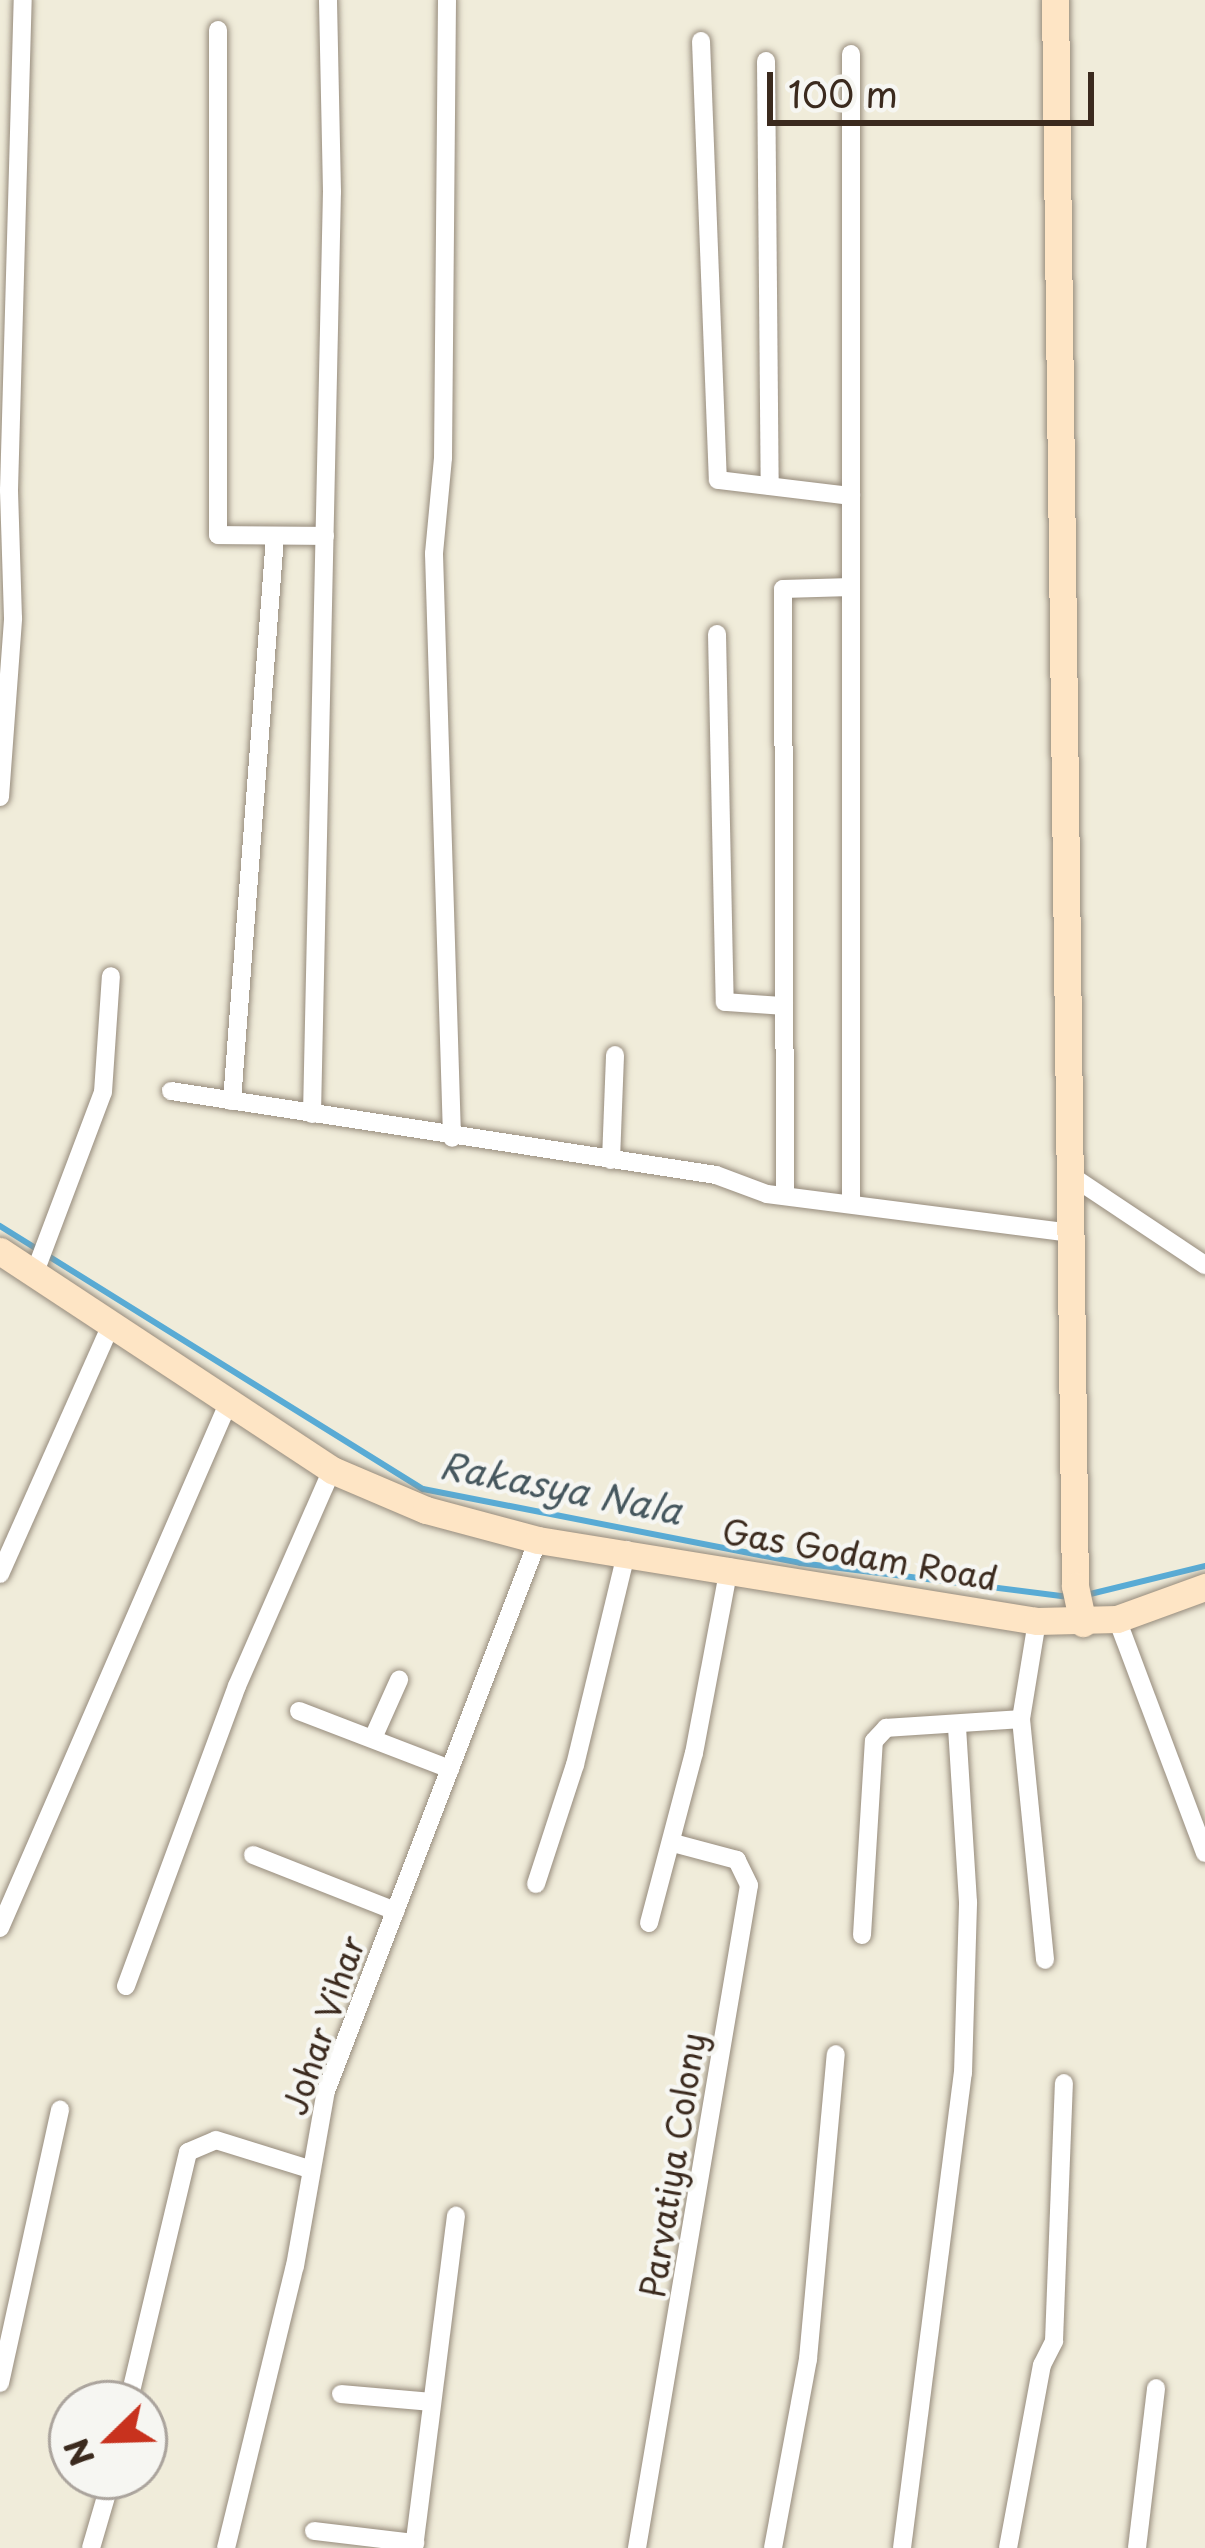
<!DOCTYPE html>
<html>
<head>
<meta charset="utf-8">
<style>
	body { margin:0 }
	#map { position:relative; width:1205px; height:2548px; overflow:hidden; background:#f0ecda; font-family:"Playpen Sans",sans-serif }
	div>[style] { position:absolute }
	.stream>* { height:6px; margin:-3px; padding:0 3px; transform-origin:3px; border-radius:3px; background:#59abd5 }
	.roads { filter:drop-shadow(0 0 3px #968b7c) drop-shadow(0 0 3px #968b7c) }
	.street>* { height:18px; margin:-9px; padding:0 9px; transform-origin:9px; border-radius:9px; background:#fff }
	.secondary>* { height:27px; margin:-13.5px; padding:0 13.5px; transform-origin:13.5px; border-radius:13.5px; background:#fee5c5 }
	span { translate:-50% -50%; white-space:nowrap; text-align:center; line-height:1.15; -webkit-text-stroke:9px #f6f6f2; paint-order:stroke }
	.street-label { font-size:33px; color:#3b2a1e }
	.water-label { font-size:36px; color:#46575e; font-style:italic }
	.north { position:absolute; left:48px; top:2380px; width:120px; height:120px; box-sizing:border-box; background:#f6f6f2; border:3px solid #aba49d; border-radius:50%; rotate:247deg; font-size:33px; font-weight:700; line-height:48px; text-align:center; color:#3b2a1e }
	.north::after { content:''; display:block; margin:auto; width:42px; height:54px; background:#c8321e; clip-path:polygon(50% 0,100% 100%,50% 72%,0 100%) }
	.scale { position:absolute; left:767px; top:72px; width:327px; height:54px; box-sizing:border-box; border:6px solid #3b2a1e; border-top:0; padding-left:15px; font-size:36px; line-height:42px; white-space:nowrap; color:#3b2a1e; -webkit-text-stroke:9px #f6f6f2; paint-order:stroke }
</style>
</head>
<body>
<div id="map">
	<div class="stream">
		<i style="left:0;top:1226px;width:498px;rotate:31.9deg"></i>
		<i style="left:423px;top:1489px;width:384px;rotate:11.1deg"></i>
		<i style="left:800px;top:1563px;width:271px;rotate:7.2deg"></i>
		<i style="left:1082px;top:1596px;width:127px;rotate:-13.7deg"></i>
	</div>
	<div class="roads">
		<div class="street">
			<i style="left:447px;top:0;width:458px;rotate:90.5deg"></i>
			<i style="left:443px;top:458px;width:96px;rotate:95.4deg"></i>
			<i style="left:434px;top:554px;width:584px;rotate:88.23deg"></i>
			<i style="left:218px;top:30px;width:505px;rotate:90deg"></i>
			<i style="left:218px;top:535px;width:107px;rotate:0.5deg"></i>
			<i style="left:701px;top:41px;width:439px;rotate:87.8deg"></i>
			<i style="left:718px;top:480px;width:134px;rotate:6.9deg"></i>
			<i style="left:851px;top:54px;width:1148px;rotate:90deg"></i>
			<i style="left:766px;top:61px;width:425px;rotate:89.5deg"></i>
			<i style="left:717px;top:634px;width:368px;rotate:88.8deg"></i>
			<i style="left:725px;top:1002px;width:59px;rotate:3.9deg"></i>
			<i style="left:0;top:797px;width:179px;rotate:-85.8deg"></i>
			<i style="left:13px;top:618px;width:128px;rotate:-91.8deg"></i>
			<i style="left:9px;top:490px;width:490px;rotate:-88.4deg"></i>
			<i style="left:171px;top:1091px;width:551px;rotate:8.76deg"></i>
			<i style="left:716px;top:1175px;width:54px;rotate:20.4deg"></i>
			<i style="left:767px;top:1194px;width:307px;rotate:7.3deg"></i>
			<i style="left:232px;top:1101px;width:566px;rotate:-85.64deg"></i>
			<i style="left:312px;top:1114px;width:922px;rotate:-88.76deg"></i>
			<i style="left:332px;top:192px;width:192px;rotate:-91.2deg"></i>
			<i style="left:611px;top:1160px;width:105px;rotate:-87.8deg"></i>
			<i style="left:1073px;top:1177px;width:159px;rotate:33.7deg"></i>
			<i style="left:785px;top:1195px;width:606px;rotate:-90.19deg"></i>
			<i style="left:783px;top:589px;width:68px;rotate:-1.7deg"></i>
			<i style="left:35px;top:1272px;width:192px;rotate:-69.3deg"></i>
			<i style="left:103px;top:1092px;width:116px;rotate:-86.1deg"></i>
			<i style="left:0;top:1574px;width:275px;rotate:-66deg"></i>
			<i style="left:1117px;top:1619px;width:250px;rotate:69.4deg"></i>
			<i style="left:299px;top:1711px;width:162px;rotate:21deg"></i>
			<i style="left:1021px;top:1719px;width:242px;rotate:84.3deg"></i>
			<i style="left:373px;top:1738px;width:64px;rotate:-65.9deg"></i>
			<i style="left:253px;top:1855px;width:153px;rotate:21.5deg"></i>
			<i style="left:536px;top:1884px;width:125px;rotate:-71.9deg"></i>
			<i style="left:575px;top:1765px;width:221px;rotate:-76.4deg"></i>
			<i style="left:649px;top:1923px;width:176px;rotate:-75.2deg"></i>
			<i style="left:694px;top:1753px;width:189px;rotate:-79.3deg"></i>
			<i style="left:0;top:1928px;width:577px;rotate:-66.5deg"></i>
			<i style="left:862px;top:1935px;width:194px;rotate:-86.5deg"></i>
			<i style="left:874px;top:1741px;width:18px;rotate:-47deg"></i>
			<i style="left:886px;top:1728px;width:135px;rotate:-3.8deg"></i>
			<i style="left:1021px;top:1719px;width:99px;rotate:-80.7deg"></i>
			<i style="left:126px;top:1986px;width:320px;rotate:-69.7deg"></i>
			<i style="left:237px;top:1686px;width:236px;rotate:-66.3deg"></i>
			<i style="left:0;top:2383px;width:280px;rotate:-77.6deg"></i>
			<i style="left:341px;top:2394px;width:91px;rotate:5deg"></i>
			<i style="left:128px;top:2404px;width:259px;rotate:-76.6deg"></i>
			<i style="left:188px;top:2152px;width:30px;rotate:-23deg"></i>
			<i style="left:216px;top:2140px;width:97px;rotate:17.3deg"></i>
			<i style="left:314px;top:2531px;width:102px;rotate:6.8deg"></i>
			<i style="left:91px;top:2548px;width:75px;rotate:-73.7deg"></i>
			<i style="left:226px;top:2548px;width:290px;rotate:-76.3deg"></i>
			<i style="left:295px;top:2266px;width:178px;rotate:-80deg"></i>
			<i style="left:326px;top:2091px;width:590px;rotate:-68.96deg"></i>
			<i style="left:414px;top:2548px;width:335px;rotate:-82.8deg"></i>
			<i style="left:637px;top:2548px;width:672px;rotate:-80.41deg"></i>
			<i style="left:749px;top:1885px;width:28px;rotate:-116deg"></i>
			<i style="left:737px;top:1860px;width:66px;rotate:-165.1deg"></i>
			<i style="left:773px;top:2548px;width:192px;rotate:-79.5deg"></i>
			<i style="left:808px;top:2359px;width:306px;rotate:-84.8deg"></i>
			<i style="left:902px;top:2548px;width:479px;rotate:-82.7deg"></i>
			<i style="left:963px;top:2073px;width:171px;rotate:-88.3deg"></i>
			<i style="left:968px;top:1902px;width:177px;rotate:-93.6deg"></i>
			<i style="left:1008px;top:2548px;width:186px;rotate:-79.5deg"></i>
			<i style="left:1042px;top:2365px;width:27px;rotate:-63deg"></i>
			<i style="left:1054px;top:2341px;width:258px;rotate:-87.8deg"></i>
			<i style="left:1137px;top:2548px;width:161px;rotate:-83.2deg"></i>
		</div>
		<div class="secondary">
			<i style="left:1055px;top:0;width:1586px;rotate:89.28deg"></i>
			<i style="left:1075px;top:1586px;width:38px;rotate:78deg"></i>
			<i style="left:0;top:1251px;width:398px;rotate:33.4deg"></i>
			<i style="left:332px;top:1470px;width:102px;rotate:23.1deg"></i>
			<i style="left:426px;top:1510px;width:116px;rotate:15deg"></i>
			<i style="left:538px;top:1540px;width:506px;rotate:9.22deg"></i>
			<i style="left:1037px;top:1621px;width:80px;rotate:-1.4deg"></i>
			<i style="left:1117px;top:1619px;width:94px;rotate:-20deg"></i>
		</div>
	</div>
	<div class="street-label">
		<span style="left:860px;top:1554px;rotate:10deg">Gas Godam Road</span>
		<span style="left:323px;top:2025px;rotate:-71deg">Johar Vihar</span>
		<span style="left:672px;top:2165px;rotate:-81deg">Parvatiya Colony</span>
	</div>
	<div class="water-label">
		<span style="left:561px;top:1487px;rotate:11deg">Rakasya Nala</span>
	</div>
	<div class="north">N</div>
	<div class="scale">100 m</div>
</div>
</body>
</html>
